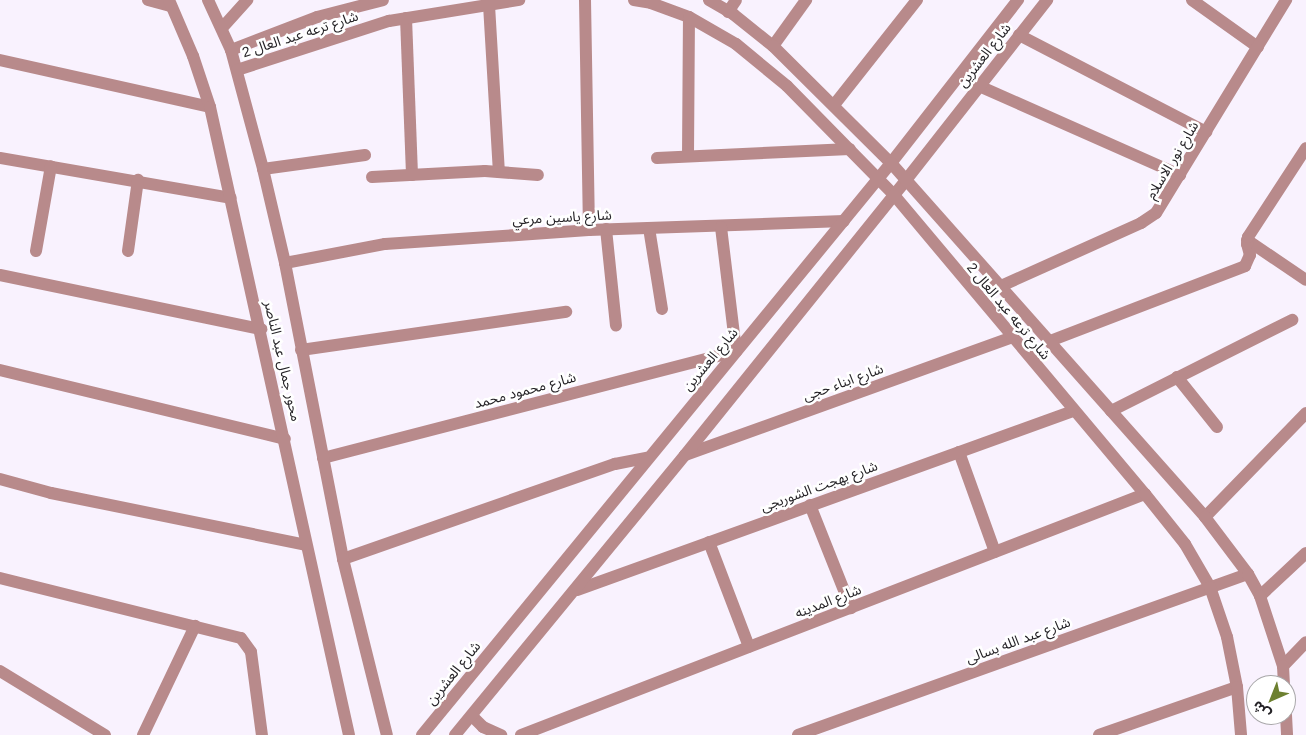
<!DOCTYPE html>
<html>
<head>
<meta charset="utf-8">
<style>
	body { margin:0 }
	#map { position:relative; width:1306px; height:735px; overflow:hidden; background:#f9f2fe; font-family:Helvetica,"Noto Sans Arabic",sans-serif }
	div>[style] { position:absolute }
	.minor>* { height:12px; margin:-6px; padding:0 6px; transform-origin:6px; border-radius:6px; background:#b88a8b }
	.tertiary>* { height:12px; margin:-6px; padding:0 6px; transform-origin:6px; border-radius:6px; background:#b88a8b }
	span { translate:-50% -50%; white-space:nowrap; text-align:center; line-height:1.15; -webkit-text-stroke:5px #fff; paint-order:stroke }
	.street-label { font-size:14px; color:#252327 }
	.north { position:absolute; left:1246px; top:675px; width:50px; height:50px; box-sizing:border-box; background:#fff; border:1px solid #a8a7a9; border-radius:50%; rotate:224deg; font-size:14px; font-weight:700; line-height:20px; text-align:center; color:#252327 }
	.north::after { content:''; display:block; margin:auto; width:18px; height:22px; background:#6d8030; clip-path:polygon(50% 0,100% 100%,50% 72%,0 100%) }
</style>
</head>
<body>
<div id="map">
	<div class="minor">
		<i style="left:148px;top:0;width:24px;rotate:15deg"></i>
		<i style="left:585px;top:0;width:230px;rotate:89deg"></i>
		<i style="left:1192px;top:0;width:81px;rotate:35.5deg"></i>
		<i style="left:489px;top:5px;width:167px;rotate:86.6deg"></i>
		<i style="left:728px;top:12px;width:14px;rotate:-56deg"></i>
		<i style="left:406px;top:18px;width:157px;rotate:87.8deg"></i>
		<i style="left:222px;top:28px;width:38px;rotate:-48deg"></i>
		<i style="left:1019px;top:35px;width:211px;rotate:27.4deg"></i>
		<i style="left:773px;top:46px;width:57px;rotate:-54.3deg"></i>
		<i style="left:0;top:60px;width:215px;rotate:12.6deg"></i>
		<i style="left:979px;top:86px;width:220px;rotate:23.9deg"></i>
		<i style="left:834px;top:105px;width:134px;rotate:-51.7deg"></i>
		<i style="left:688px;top:156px;width:139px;rotate:-89.6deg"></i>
		<i style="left:0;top:158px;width:234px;rotate:9.8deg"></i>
		<i style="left:657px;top:158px;width:193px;rotate:-2.7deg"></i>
		<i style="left:263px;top:169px;width:103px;rotate:-7.8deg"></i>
		<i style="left:372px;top:177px;width:113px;rotate:-3deg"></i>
		<i style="left:485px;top:171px;width:53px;rotate:4.3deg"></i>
		<i style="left:649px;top:228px;width:82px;rotate:80.9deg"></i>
		<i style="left:606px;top:229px;width:97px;rotate:84.1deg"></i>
		<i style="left:1247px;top:240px;width:71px;rotate:34.1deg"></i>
		<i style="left:36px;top:251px;width:86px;rotate:-80deg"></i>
		<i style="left:128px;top:251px;width:72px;rotate:-82deg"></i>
		<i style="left:285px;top:263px;width:102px;rotate:-10.8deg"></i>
		<i style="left:385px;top:244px;width:204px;rotate:-3.9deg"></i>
		<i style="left:589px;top:230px;width:255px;rotate:-2deg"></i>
		<i style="left:0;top:275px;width:267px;rotate:11.7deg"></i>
		<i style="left:1001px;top:286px;width:154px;rotate:-24.2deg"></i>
		<i style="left:1141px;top:223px;width:18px;rotate:-34deg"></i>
		<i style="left:1156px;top:213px;width:250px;rotate:-58.6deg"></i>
		<i style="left:1050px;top:341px;width:209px;rotate:-21deg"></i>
		<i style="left:1245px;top:266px;width:12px;rotate:-66deg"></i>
		<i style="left:1250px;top:255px;width:11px;rotate:-105deg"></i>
		<i style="left:1247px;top:244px;width:7px;rotate:-82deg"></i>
		<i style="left:1248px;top:237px;width:106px;rotate:-56.9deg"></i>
		<i style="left:301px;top:350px;width:268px;rotate:-8.2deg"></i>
		<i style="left:0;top:370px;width:293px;rotate:13.6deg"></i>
		<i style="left:1177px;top:377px;width:64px;rotate:51.3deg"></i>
		<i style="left:1111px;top:411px;width:203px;rotate:-26.7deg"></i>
		<i style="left:959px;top:452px;width:106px;rotate:70.2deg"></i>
		<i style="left:685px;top:455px;width:348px;rotate:-19.8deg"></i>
		<i style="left:323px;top:458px;width:427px;rotate:-14.5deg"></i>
		<i style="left:736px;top:351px;width:125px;rotate:-96.9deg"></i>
		<i style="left:0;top:479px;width:53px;rotate:15.4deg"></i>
		<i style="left:51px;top:493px;width:260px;rotate:11.5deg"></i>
		<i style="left:810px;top:505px;width:111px;rotate:68.3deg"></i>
		<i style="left:1205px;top:517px;width:145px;rotate:-45.8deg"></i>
		<i style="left:709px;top:542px;width:112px;rotate:69.1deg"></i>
		<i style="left:343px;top:559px;width:288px;rotate:-19.3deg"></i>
		<i style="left:615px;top:464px;width:33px;rotate:-11deg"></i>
		<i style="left:0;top:578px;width:248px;rotate:14deg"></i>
		<i style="left:241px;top:638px;width:17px;rotate:54deg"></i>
		<i style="left:251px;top:652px;width:84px;rotate:82.5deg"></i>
		<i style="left:577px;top:590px;width:527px;rotate:-19.84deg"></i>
		<i style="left:1260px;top:596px;width:63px;rotate:-43.1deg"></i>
		<i style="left:1283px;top:666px;width:33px;rotate:-46deg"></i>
		<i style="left:0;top:671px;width:123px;rotate:31.4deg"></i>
		<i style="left:472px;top:716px;width:16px;rotate:45deg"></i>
		<i style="left:483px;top:727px;width:20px;rotate:24deg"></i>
		<i style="left:143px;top:735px;width:121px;rotate:-64.5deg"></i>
		<i style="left:422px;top:735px;width:740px;rotate:-50.65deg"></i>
		<i style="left:891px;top:163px;width:207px;rotate:-52.1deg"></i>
		<i style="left:455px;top:735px;width:362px;rotate:-50.6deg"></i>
		<i style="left:685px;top:455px;width:353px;rotate:-51.2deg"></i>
		<i style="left:906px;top:180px;width:229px;rotate:-51.9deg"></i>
		<i style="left:521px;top:735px;width:669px;rotate:-21.12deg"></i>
		<i style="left:798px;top:735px;width:478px;rotate:-19.7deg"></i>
		<i style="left:1099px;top:735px;width:146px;rotate:-19.2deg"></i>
	</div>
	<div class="tertiary">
		<i style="left:169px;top:0;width:61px;rotate:66.8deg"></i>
		<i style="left:193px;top:56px;width:54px;rotate:71.6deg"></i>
		<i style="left:210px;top:107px;width:643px;rotate:77.52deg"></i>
		<i style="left:208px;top:0;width:55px;rotate:65.3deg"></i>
		<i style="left:231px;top:50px;width:123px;rotate:74.9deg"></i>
		<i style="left:263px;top:169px;width:97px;rotate:76.8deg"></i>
		<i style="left:285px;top:263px;width:302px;rotate:78.9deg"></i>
		<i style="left:343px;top:559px;width:181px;rotate:76deg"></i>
		<i style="left:634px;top:0;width:17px;rotate:10deg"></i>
		<i style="left:651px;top:3px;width:40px;rotate:20.2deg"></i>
		<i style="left:689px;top:17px;width:54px;rotate:29.9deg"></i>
		<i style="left:736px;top:44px;width:66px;rotate:39.5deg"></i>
		<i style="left:787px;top:86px;width:153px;rotate:45.5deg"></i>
		<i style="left:894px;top:195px;width:390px;rotate:50deg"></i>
		<i style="left:1145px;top:494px;width:64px;rotate:51.3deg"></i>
		<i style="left:1185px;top:544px;width:50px;rotate:59.8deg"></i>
		<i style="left:1210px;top:587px;width:53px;rotate:71.2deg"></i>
		<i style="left:1227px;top:637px;width:51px;rotate:78.7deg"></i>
		<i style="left:1237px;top:687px;width:48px;rotate:85.2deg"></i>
		<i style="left:709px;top:0;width:28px;rotate:30deg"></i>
		<i style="left:733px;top:14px;width:51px;rotate:38.7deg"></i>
		<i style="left:773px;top:46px;width:166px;rotate:44.8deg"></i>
		<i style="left:891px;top:163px;width:473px;rotate:48.4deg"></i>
		<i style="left:1205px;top:517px;width:71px;rotate:53deg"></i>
		<i style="left:1248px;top:574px;width:25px;rotate:61deg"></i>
		<i style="left:1260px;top:596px;width:74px;rotate:71.8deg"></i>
		<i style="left:1283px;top:666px;width:19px;rotate:87deg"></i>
		<i style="left:231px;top:50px;width:92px;rotate:-21deg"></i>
		<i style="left:317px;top:17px;width:68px;rotate:-14.4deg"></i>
		<i style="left:237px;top:70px;width:160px;rotate:-17.9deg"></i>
		<i style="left:389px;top:21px;width:132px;rotate:-9.2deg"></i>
		<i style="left:1286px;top:715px;width:20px;rotate:87deg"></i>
	</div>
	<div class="street-label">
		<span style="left:300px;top:34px;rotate:-18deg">شارع ترعه عبد العال 2</span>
		<span style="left:984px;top:55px;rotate:-52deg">شارع العشرين</span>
		<span style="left:1172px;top:160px;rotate:-59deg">شارع نور الاسلام</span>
		<span style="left:562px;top:217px;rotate:-3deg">شارع ياسين مرعي</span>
		<span style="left:1009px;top:311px;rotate:50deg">شارع ترعه عبد العال 2</span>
		<span style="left:710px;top:359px;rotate:-50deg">شارع العشرين</span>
		<span style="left:283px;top:361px;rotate:77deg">محور جمال عبد الناصر</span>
		<span style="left:843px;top:382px;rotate:-20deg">شارع ابناء حجى</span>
		<span style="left:525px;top:390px;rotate:-15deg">شارع محمود محمد</span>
		<span style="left:819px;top:486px;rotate:-20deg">شارع بهجت الشوربجى</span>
		<span style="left:828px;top:601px;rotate:-21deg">شارع المدينه</span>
		<span style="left:1018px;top:640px;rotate:-20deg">شارع عبد الله بسالى</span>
		<span style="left:453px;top:673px;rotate:-51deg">شارع العشرين</span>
	</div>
	<div class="north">ش</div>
</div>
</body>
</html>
